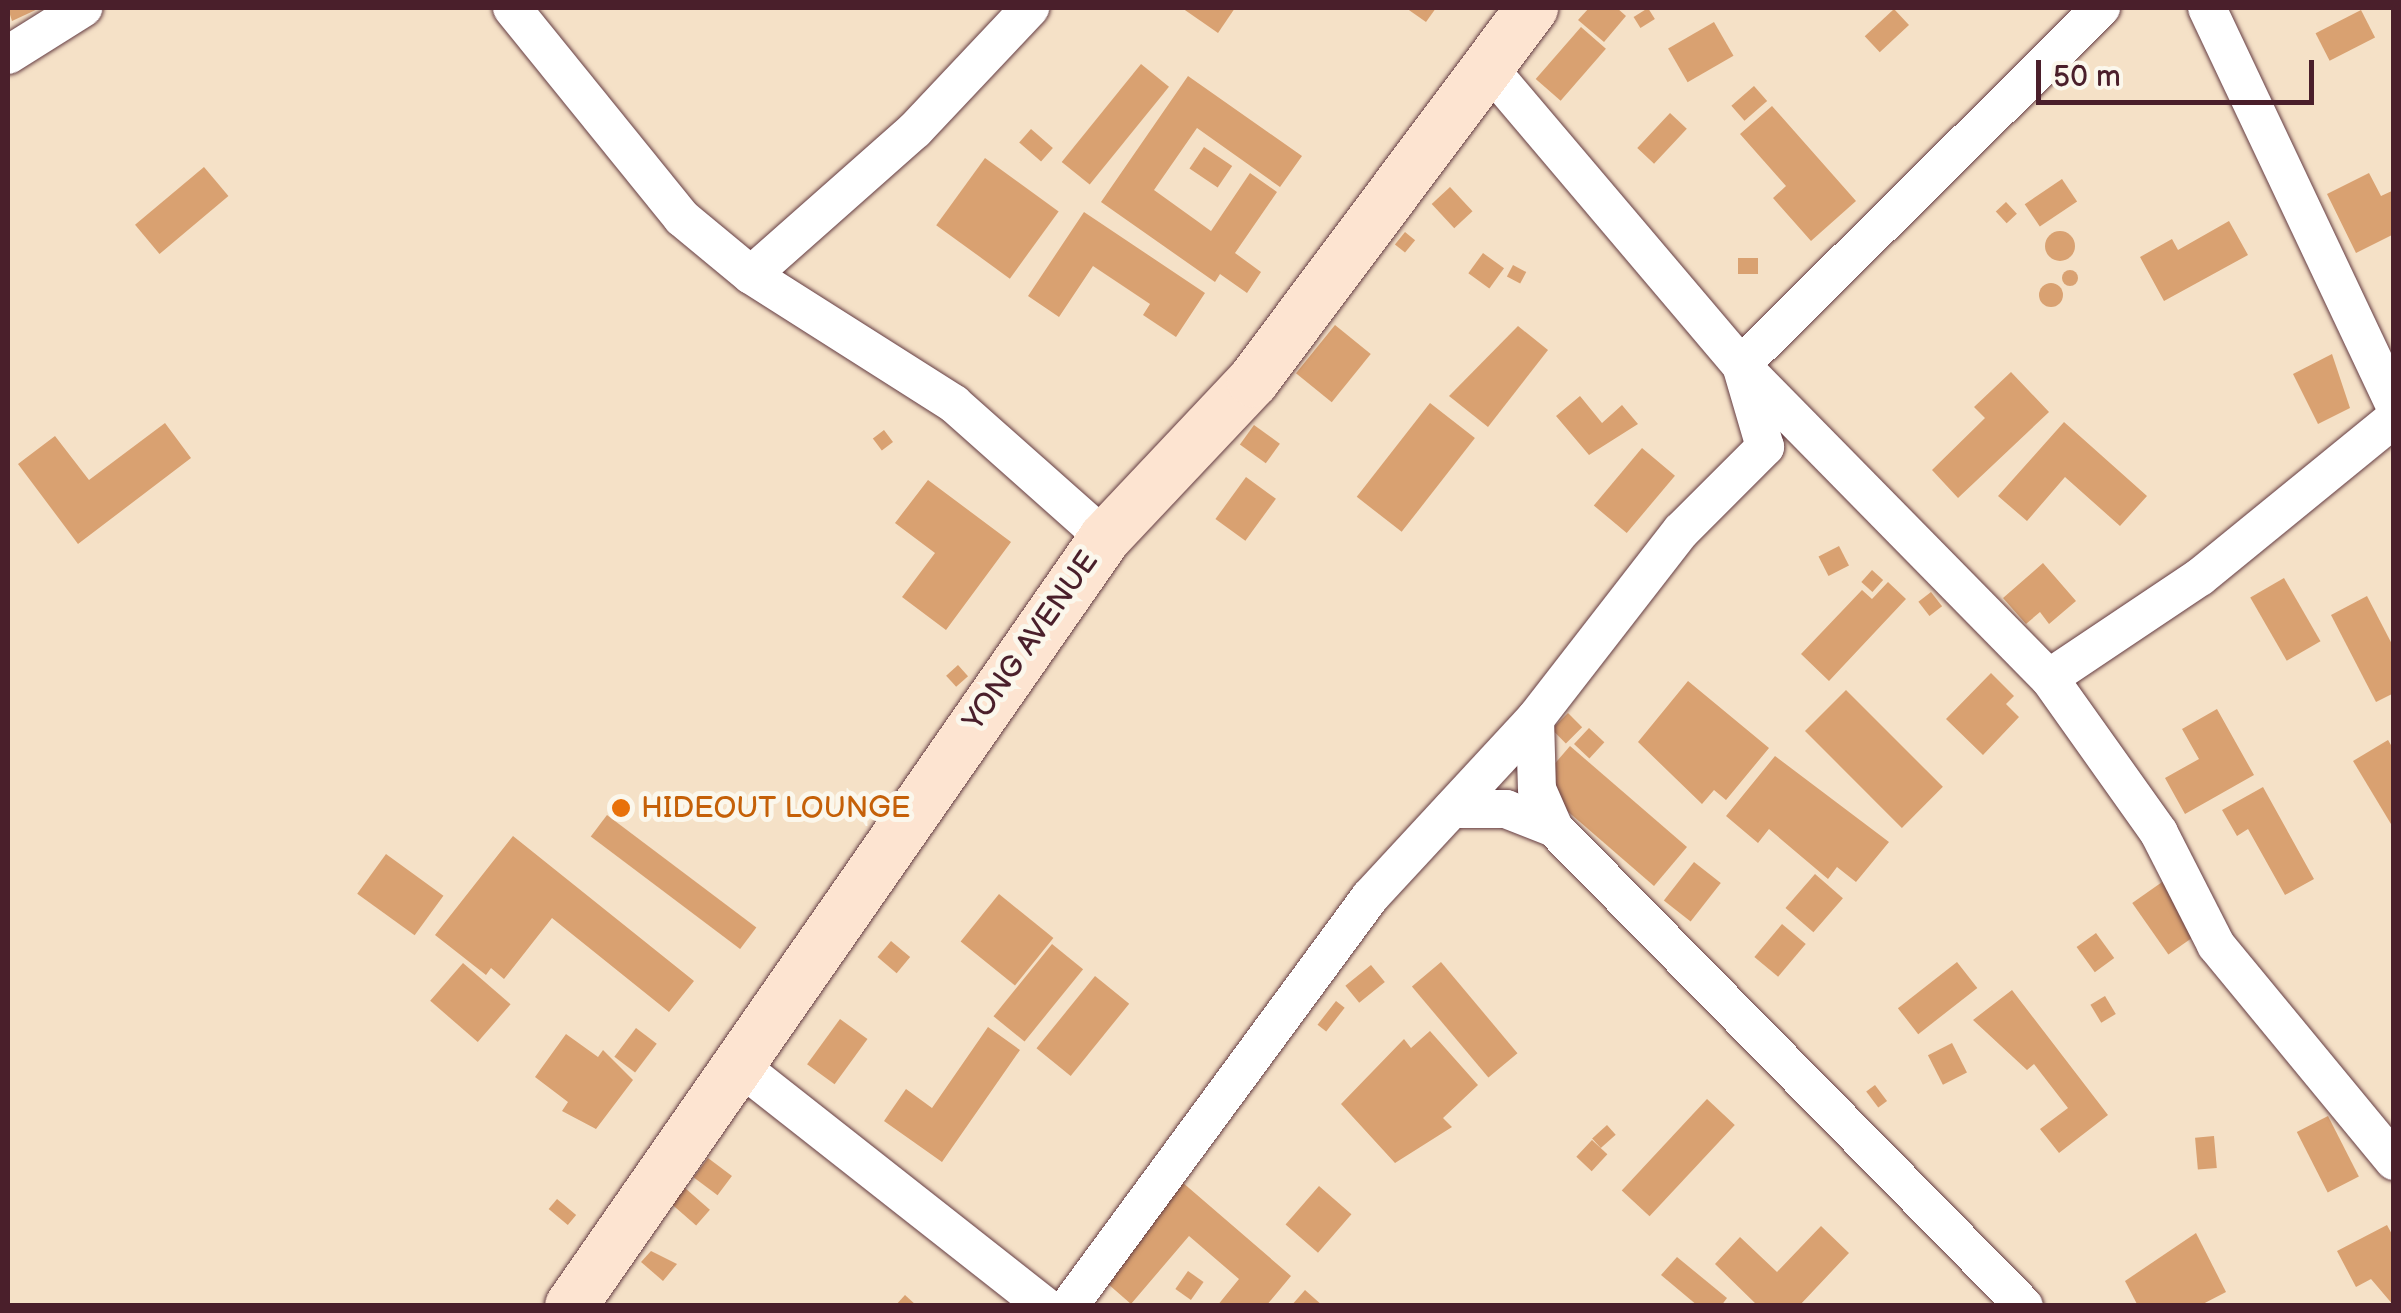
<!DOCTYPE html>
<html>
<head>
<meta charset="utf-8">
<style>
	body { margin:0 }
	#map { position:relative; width:2401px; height:1313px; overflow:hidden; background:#f5e1c7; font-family:"Balsamiq Sans",sans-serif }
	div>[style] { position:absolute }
	.building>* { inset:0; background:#d9a171; transform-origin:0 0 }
	.round { border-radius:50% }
	.roads { filter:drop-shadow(0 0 2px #643c42) drop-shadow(0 0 2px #643c42) }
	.street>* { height:38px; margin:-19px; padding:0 19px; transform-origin:19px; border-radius:19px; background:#fff }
	.secondary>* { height:52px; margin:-26px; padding:0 26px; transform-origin:26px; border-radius:26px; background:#fde4d1 }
	.dots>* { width:28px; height:28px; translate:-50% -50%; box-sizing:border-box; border:5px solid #fbf7ec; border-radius:50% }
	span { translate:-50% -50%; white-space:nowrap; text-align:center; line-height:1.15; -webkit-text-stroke:10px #fbf7ec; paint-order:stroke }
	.street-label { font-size:30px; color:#4a1f2b }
	.food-label { font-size:30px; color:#c56008 }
	.left { translate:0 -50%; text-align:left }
	.frame { position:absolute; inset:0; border:10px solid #4a1f2b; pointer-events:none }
	.scale { position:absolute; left:2036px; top:60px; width:278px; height:45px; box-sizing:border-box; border:5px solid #4a1f2b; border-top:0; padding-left:12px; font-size:30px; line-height:35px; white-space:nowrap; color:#4a1f2b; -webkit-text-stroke:8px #fbf7ec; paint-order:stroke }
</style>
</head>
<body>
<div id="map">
	<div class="building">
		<i style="clip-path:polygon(8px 8px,40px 8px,12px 21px)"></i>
		<i style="clip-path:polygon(1182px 8px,1235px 8px,1218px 33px)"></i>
		<i style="clip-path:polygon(1406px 8px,1436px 8px,1426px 22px)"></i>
		<i style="clip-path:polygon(1589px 8px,1617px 8px,1626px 16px,1604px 42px,1578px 20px)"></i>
		<i style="left:1648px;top:8px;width:13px;height:17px;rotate:58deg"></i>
		<i style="left:1894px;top:9px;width:22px;height:40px;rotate:47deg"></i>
		<i style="left:2361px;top:10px;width:31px;height:51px;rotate:63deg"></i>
		<i style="left:1714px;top:22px;width:39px;height:53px;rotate:60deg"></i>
		<i style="left:1581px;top:27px;width:33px;height:69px;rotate:41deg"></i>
		<i style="left:1141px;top:64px;width:36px;height:126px;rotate:39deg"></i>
		<i style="clip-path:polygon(1188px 76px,1302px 156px,1280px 187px,1197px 128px,1154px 190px,1211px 231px,1250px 173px,1277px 192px,1235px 253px,1261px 272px,1247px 293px,1220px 274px,1215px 282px,1101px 202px)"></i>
		<i style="left:1754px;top:86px;width:20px;height:30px;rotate:49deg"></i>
		<i style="clip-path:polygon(1772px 106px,1856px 201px,1811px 241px,1773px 198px,1786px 186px,1740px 134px)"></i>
		<i style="left:1670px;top:113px;width:23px;height:48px;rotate:43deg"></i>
		<i style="left:1031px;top:129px;width:29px;height:18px;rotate:41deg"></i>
		<i style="left:1204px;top:147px;width:34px;height:26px;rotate:34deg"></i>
		<i style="left:985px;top:158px;width:91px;height:83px;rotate:36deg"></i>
		<i style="left:204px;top:167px;width:38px;height:90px;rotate:50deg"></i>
		<i style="clip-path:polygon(2369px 173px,2381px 196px,2394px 190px,2394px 234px,2356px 253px,2327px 194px)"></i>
		<i style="left:2062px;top:179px;width:27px;height:45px;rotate:56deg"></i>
		<i style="left:1450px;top:187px;width:33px;height:25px;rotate:47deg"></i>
		<i style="left:2006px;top:202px;width:16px;height:14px;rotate:47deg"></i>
		<i style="clip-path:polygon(1084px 212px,1205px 293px,1176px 337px,1143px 315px,1150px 304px,1093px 266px,1059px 317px,1028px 296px)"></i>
		<i style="clip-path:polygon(2229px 221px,2248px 255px,2164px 301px,2140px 257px,2172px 239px,2178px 250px)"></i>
		<i class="round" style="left:2045px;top:231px;width:30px;height:30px"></i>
		<i style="left:1405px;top:232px;width:13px;height:16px;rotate:39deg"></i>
		<i style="left:1483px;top:253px;width:26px;height:25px;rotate:36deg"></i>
		<i style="left:1738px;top:258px;width:20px;height:16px"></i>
		<i style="left:1513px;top:265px;width:15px;height:13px;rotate:28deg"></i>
		<i class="round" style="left:2062px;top:270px;width:16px;height:16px"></i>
		<i class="round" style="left:2039px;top:283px;width:24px;height:24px"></i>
		<i style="left:1335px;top:325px;width:46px;height:62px;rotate:39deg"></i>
		<i style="clip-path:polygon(1518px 326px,1548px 350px,1488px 427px,1449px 396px)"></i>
		<i style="clip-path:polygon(2332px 354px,2350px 408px,2318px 424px,2293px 374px)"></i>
		<i style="clip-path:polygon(2011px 372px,2049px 412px,1958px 498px,1932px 470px,1985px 418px,1974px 407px)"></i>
		<i style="clip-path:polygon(1580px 396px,1602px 423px,1622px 405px,1638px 424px,1589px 455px,1556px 416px)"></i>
		<i style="left:1430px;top:403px;width:57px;height:119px;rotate:38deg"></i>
		<i style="clip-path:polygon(2064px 422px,2147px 496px,2120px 526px,2065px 477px,2027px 521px,1998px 496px)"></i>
		<i style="clip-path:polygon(165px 423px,191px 458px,78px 544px,18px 464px,55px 436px,89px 480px)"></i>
		<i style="left:1254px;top:425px;width:32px;height:24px;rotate:36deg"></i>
		<i style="left:884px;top:430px;width:15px;height:14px;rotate:53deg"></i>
		<i style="left:1642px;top:448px;width:43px;height:75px;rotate:40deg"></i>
		<i style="left:1246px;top:477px;width:37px;height:52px;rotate:36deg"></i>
		<i style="clip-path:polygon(928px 480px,1011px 542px,946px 630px,902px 597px,935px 553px,895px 523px)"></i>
		<i style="left:1839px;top:546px;width:22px;height:23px;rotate:63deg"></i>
		<i style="clip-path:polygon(2043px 563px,2076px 601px,2049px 624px,2040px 612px,2026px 624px,2003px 598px)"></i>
		<i style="left:1872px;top:570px;width:15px;height:16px;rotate:42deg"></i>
		<i style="left:2284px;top:578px;width:73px;height:39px;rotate:60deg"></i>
		<i style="clip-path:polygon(1888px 582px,1906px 599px,1829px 681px,1801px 654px,1862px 590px,1872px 599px)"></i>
		<i style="left:1931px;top:592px;width:18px;height:16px;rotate:52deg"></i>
		<i style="clip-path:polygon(2367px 596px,2394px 648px,2394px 693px,2376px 702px,2331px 615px)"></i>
		<i style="left:958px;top:665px;width:15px;height:16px;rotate:48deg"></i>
		<i style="clip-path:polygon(1991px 673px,2014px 696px,2006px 704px,2019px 717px,1983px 755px,1946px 719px)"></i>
		<i style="clip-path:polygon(1688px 681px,1769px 748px,1726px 800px,1714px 790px,1702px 804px,1638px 742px)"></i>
		<i style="left:1846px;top:690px;width:137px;height:58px;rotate:45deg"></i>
		<i style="clip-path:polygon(2217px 709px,2254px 775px,2185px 814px,2165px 778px,2199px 759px,2182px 729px)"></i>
		<i style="left:1568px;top:713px;width:20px;height:23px;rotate:45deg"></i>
		<i style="left:1589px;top:728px;width:21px;height:22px;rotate:43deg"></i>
		<i style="clip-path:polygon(2388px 740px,2394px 750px,2394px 829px,2353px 761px)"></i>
		<i style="clip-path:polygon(1570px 746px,1687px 847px,1654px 886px,1558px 803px,1545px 775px)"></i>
		<i style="clip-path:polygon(1775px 756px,1889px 842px,1856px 882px,1837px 867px,1828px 879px,1769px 829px,1758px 843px,1726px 816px)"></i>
		<i style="clip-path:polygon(2263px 787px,2314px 879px,2285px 895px,2248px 829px,2237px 836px,2222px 810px)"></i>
		<i style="left:607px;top:815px;width:187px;height:27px;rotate:37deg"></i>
		<i style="clip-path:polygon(513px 836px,694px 981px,669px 1012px,552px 918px,504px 979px,491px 968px,486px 975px,435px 935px)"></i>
		<i style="left:386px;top:854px;width:71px;height:49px;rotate:36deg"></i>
		<i style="left:1694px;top:862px;width:34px;height:49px;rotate:38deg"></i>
		<i style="left:1815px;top:874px;width:37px;height:45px;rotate:41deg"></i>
		<i style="left:2165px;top:880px;width:63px;height:40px;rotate:55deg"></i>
		<i style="left:999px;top:894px;width:70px;height:61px;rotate:39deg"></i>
		<i style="left:1782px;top:924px;width:31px;height:43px;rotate:40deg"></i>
		<i style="left:2096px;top:933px;width:31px;height:24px;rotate:54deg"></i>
		<i style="left:891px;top:941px;width:25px;height:21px;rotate:40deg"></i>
		<i style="left:1052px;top:944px;width:40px;height:93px;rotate:39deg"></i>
		<i style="left:1441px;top:962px;width:119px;height:38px;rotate:50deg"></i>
		<i style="left:1957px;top:962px;width:33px;height:75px;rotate:52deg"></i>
		<i style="left:463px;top:963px;width:63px;height:50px;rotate:41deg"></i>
		<i style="left:1371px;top:965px;width:22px;height:33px;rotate:51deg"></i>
		<i style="left:1095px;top:976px;width:44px;height:93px;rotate:39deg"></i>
		<i style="clip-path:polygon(2012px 990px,2108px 1115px,2059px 1153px,2040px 1129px,2068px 1108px,2034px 1064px,2027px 1070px,1973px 1020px)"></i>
		<i style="left:2105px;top:996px;width:21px;height:17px;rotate:59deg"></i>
		<i style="left:1336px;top:1001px;width:11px;height:30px;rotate:38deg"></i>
		<i style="left:840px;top:1019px;width:34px;height:56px;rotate:36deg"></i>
		<i style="clip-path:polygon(988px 1027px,1020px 1050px,942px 1162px,884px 1121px,906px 1089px,932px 1108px)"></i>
		<i style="left:636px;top:1028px;width:26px;height:36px;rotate:37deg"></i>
		<i style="clip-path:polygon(1430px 1031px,1478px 1085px,1443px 1118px,1452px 1127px,1395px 1163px,1341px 1104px,1404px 1039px,1411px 1048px)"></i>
		<i style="clip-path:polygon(566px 1034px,598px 1057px,603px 1050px,633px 1080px,596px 1129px,562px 1111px,568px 1102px,535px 1077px)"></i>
		<i style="left:1952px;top:1043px;width:33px;height:27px;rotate:63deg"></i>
		<i style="left:1875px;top:1085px;width:20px;height:11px;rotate:53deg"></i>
		<i style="left:1707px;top:1099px;width:38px;height:125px;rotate:43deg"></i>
		<i style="left:2328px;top:1116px;width:68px;height:35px;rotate:63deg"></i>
		<i style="left:1607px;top:1125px;width:13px;height:20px;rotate:48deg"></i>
		<i style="left:2214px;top:1136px;width:32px;height:19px;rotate:85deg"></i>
		<i style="left:1592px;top:1140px;width:21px;height:23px;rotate:43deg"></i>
		<i style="left:708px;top:1158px;width:30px;height:24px;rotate:37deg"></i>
		<i style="clip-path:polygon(1182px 1182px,1291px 1276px,1266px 1306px,1217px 1306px,1239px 1279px,1189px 1236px,1131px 1304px,1100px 1277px)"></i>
		<i style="left:1319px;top:1186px;width:43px;height:51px;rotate:41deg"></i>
		<i style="left:685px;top:1188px;width:33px;height:21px;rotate:41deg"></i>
		<i style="left:557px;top:1199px;width:25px;height:13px;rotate:40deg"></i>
		<i style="clip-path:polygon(2387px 1225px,2394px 1238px,2394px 1306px,2371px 1279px,2356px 1287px,2337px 1251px)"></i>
		<i style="clip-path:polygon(1821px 1226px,1849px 1253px,1799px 1306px,1758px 1306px,1715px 1264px,1740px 1237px,1777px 1272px)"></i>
		<i style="clip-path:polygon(2196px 1233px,2226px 1292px,2199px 1306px,2138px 1306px,2125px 1281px)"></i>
		<i style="clip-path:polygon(651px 1251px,677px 1264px,663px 1281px,641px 1262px)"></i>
		<i style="clip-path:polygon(1677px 1257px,1727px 1298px,1721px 1306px,1698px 1306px,1661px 1275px)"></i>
		<i style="left:1188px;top:1271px;width:19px;height:22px;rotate:35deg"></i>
		<i style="clip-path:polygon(1305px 1290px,1323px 1306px,1291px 1306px)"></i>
		<i style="clip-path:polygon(905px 1295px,917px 1306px,895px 1306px)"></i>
	</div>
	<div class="roads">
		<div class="street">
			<i style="left:512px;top:8px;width:270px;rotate:51deg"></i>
			<i style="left:682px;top:218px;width:89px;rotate:39.6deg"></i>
			<i style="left:751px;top:275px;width:241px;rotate:32.4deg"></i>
			<i style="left:954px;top:404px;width:202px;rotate:41.6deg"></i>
			<i style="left:2207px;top:8px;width:437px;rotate:64.7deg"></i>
			<i style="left:8px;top:55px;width:89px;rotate:-32.1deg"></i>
			<i style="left:1488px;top:67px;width:391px;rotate:49.7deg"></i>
			<i style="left:1741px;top:365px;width:439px;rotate:45.5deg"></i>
			<i style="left:2049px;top:678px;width:190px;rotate:54.6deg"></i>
			<i style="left:2159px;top:833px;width:126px;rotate:63deg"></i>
			<i style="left:2216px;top:945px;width:280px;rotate:50.5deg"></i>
			<i style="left:751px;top:275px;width:219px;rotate:-41.5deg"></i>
			<i style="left:915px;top:130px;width:168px;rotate:-46.7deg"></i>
			<i style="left:2049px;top:678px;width:182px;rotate:-33.8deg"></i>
			<i style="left:2200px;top:577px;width:250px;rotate:-39.2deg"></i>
			<i style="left:1535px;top:719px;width:70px;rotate:88.4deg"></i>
			<i style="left:1537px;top:789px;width:43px;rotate:66.4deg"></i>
			<i style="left:1452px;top:809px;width:54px"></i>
			<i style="left:1506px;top:809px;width:52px;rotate:21.6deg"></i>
			<i style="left:1554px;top:828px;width:670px;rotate:45.48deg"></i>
			<i style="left:741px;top:1067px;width:387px;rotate:38.2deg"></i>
			<i style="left:1069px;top:1306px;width:508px;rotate:-53.65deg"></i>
			<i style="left:1370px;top:897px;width:243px;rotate:-47.2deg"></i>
			<i style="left:1535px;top:719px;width:238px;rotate:-52.2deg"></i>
			<i style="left:1681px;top:531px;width:119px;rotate:-45deg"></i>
			<i style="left:1765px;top:447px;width:85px;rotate:-106.3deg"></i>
			<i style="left:1741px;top:365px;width:507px;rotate:-44.76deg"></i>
		</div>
		<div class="secondary">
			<i style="left:571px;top:1306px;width:935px;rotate:-55.19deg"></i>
			<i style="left:1105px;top:538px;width:216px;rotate:-46.7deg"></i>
			<i style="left:1253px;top:381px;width:466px;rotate:-53.2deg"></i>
		</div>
	</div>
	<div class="dots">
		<i style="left:621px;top:808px;background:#e8710a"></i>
	</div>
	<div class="street-label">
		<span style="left:1031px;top:641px;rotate:-55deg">YONG AVENUE</span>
	</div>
	<div class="food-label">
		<span class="left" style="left:641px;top:808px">HIDEOUT LOUNGE</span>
	</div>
	<div class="frame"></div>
	<div class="scale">50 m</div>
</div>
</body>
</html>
